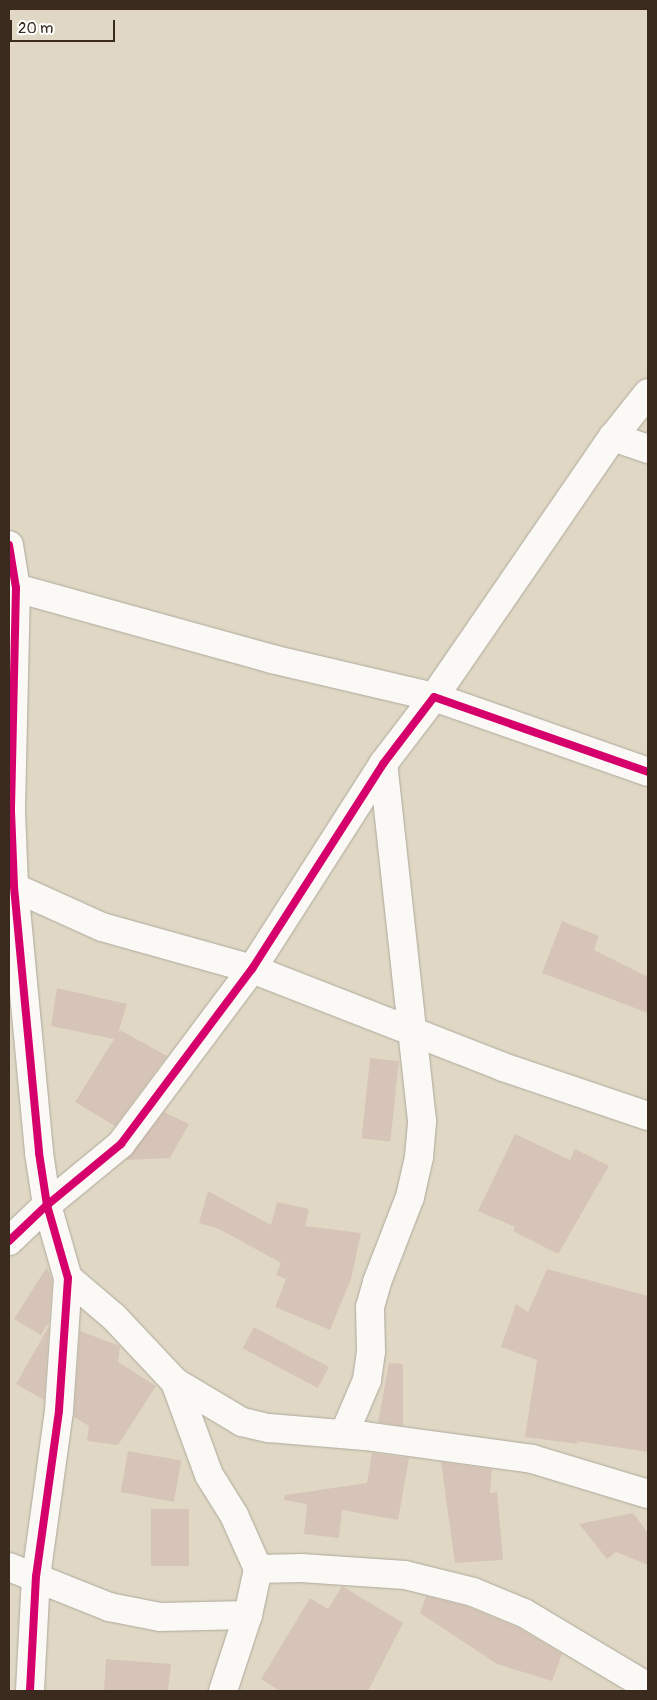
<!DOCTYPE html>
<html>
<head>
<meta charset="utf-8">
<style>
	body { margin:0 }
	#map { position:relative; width:657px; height:1700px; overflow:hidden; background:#e0d8c5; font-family:Pangolin,sans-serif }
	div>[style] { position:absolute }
	.building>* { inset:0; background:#d7c4b8; transform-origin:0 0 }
	.roads { filter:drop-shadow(0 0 1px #aea89b) drop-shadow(0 0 1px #aea89b) }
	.minor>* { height:28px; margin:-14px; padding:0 14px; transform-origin:14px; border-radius:14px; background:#faf9f6 }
	.cycleway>* { height:8px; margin:-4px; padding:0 4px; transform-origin:4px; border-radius:4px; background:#d6006c }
	span { translate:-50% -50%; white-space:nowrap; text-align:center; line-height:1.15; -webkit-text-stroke:5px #fff; paint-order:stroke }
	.frame { position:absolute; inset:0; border:10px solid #3b2a1e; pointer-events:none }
	.scale { position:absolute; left:10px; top:20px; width:105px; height:22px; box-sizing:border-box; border:2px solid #3b2a1e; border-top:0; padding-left:6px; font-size:15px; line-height:18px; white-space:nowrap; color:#3b2a1e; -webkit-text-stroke:4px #fff; paint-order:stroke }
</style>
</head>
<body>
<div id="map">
	<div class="building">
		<i style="clip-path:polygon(562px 921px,599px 936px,594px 950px,648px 977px,648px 1013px,542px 973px)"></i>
		<i style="clip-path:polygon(57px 988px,127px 1004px,118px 1033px,120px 1030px,167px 1056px,115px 1126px,75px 1102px,114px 1039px,51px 1026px)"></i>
		<i style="left:370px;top:1058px;width:29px;height:81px;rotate:6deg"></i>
		<i style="clip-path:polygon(164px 1112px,189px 1124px,170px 1158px,126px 1160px)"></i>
		<i style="clip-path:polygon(515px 1134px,570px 1160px,575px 1149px,609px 1166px,558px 1254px,513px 1231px,515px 1227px,478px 1211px)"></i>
		<i style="clip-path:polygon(208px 1191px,271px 1225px,277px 1202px,309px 1209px,305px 1226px,361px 1233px,351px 1279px,330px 1330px,275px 1307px,286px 1279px,276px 1275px,281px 1263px,219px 1229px,199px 1223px)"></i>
		<i style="clip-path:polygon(47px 1267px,52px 1280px,49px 1322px,41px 1335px,14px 1319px)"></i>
		<i style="clip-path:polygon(547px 1269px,648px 1296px,648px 1452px,576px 1441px,579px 1444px,525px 1437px,537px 1360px,501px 1347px,516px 1304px,528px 1312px)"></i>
		<i style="clip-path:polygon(49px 1326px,44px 1400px,16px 1384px)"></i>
		<i style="left:254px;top:1327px;width:85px;height:24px;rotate:28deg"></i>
		<i style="clip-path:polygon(80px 1331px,120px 1346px,118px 1362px,156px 1386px,118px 1445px,87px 1441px,89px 1426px,74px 1417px)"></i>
		<i style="clip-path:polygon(389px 1363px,403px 1364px,403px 1426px,378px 1422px)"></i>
		<i style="left:128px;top:1451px;width:54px;height:42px;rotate:10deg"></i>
		<i style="clip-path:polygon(372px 1453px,409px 1458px,398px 1520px,342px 1510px,339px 1538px,304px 1534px,307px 1504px,284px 1500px,285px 1495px,367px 1483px)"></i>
		<i style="clip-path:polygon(441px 1462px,492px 1469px,490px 1493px,497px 1492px,503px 1560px,455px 1563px)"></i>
		<i style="left:151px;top:1509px;width:38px;height:57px"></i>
		<i style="clip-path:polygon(633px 1513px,648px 1533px,648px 1565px,616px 1552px,607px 1559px,579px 1524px)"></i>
		<i style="clip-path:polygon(342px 1586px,403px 1623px,368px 1691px,280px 1691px,261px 1679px,310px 1598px,328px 1609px)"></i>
		<i style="clip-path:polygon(426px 1596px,468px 1607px,517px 1627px,562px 1654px,552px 1681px,497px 1664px,420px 1613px)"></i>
		<i style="clip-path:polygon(106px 1659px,171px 1664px,168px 1691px,104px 1691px)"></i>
	</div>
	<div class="roads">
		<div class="minor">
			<i style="left:613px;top:437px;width:37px;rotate:19deg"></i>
			<i style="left:9px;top:545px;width:44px;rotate:80.8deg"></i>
			<i style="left:16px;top:588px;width:223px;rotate:91.3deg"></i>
			<i style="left:11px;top:811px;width:76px;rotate:87.7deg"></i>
			<i style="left:14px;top:887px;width:267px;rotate:84.6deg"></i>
			<i style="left:39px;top:1153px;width:53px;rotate:81.3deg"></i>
			<i style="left:47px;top:1205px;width:76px;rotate:74deg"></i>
			<i style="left:68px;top:1278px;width:133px;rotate:93.9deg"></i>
			<i style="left:59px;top:1411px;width:167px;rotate:97.9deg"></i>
			<i style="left:36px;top:1576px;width:115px;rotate:93deg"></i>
			<i style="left:9px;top:590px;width:7px;rotate:-16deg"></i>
			<i style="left:16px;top:588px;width:266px;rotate:15.5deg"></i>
			<i style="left:272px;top:659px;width:166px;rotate:13.2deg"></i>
			<i style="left:434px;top:697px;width:316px;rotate:-55.5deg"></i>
			<i style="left:613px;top:437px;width:56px;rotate:-51.5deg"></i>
			<i style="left:9px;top:885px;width:102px;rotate:24.3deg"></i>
			<i style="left:102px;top:927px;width:156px;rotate:15.6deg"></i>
			<i style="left:252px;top:969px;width:269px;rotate:21.3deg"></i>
			<i style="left:503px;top:1067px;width:153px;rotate:18.7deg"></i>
			<i style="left:9px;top:1241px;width:52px;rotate:-43.5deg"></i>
			<i style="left:47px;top:1205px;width:96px;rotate:-39.5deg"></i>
			<i style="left:121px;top:1144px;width:219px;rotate:-53.2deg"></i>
			<i style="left:252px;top:969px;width:243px;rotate:-57.4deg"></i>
			<i style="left:383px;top:764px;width:84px;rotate:-52.7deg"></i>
			<i style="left:434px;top:697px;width:227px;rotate:19.3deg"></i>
			<i style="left:68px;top:1278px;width:60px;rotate:40.3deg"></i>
			<i style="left:114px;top:1317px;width:89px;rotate:46.8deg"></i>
			<i style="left:175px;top:1382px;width:78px;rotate:30.8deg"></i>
			<i style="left:242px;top:1422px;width:28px;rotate:13deg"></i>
			<i style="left:269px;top:1428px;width:96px;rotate:4.8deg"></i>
			<i style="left:365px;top:1436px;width:169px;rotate:7.8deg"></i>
			<i style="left:532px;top:1459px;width:121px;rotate:16.8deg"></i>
			<i style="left:175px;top:1382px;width:99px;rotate:69.9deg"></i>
			<i style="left:209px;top:1475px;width:47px;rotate:58deg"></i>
			<i style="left:234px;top:1515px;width:59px;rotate:66deg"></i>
			<i style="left:344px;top:1434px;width:59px;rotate:-66.9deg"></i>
			<i style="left:367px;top:1380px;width:29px;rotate:-82deg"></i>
			<i style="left:371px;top:1351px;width:44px;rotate:-91.3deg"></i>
			<i style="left:370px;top:1307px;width:26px;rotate:-74deg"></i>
			<i style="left:377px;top:1282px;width:91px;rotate:-68.8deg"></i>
			<i style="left:410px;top:1197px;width:41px;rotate:-77.3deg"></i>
			<i style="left:419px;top:1157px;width:36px;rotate:-85deg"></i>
			<i style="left:422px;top:1121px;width:359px;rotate:-96.2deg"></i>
			<i style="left:9px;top:1567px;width:108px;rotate:21.8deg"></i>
			<i style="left:109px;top:1607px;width:52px;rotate:11.1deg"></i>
			<i style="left:160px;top:1617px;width:88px;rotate:-1.3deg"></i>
			<i style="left:223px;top:1691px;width:80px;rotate:-71.8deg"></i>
			<i style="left:248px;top:1615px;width:47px;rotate:-77.7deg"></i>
			<i style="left:258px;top:1569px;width:43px;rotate:-1.3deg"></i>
			<i style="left:301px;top:1568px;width:104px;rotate:3.9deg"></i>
			<i style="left:405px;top:1575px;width:70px;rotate:14deg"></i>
			<i style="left:473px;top:1592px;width:55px;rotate:22.4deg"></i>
			<i style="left:524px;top:1613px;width:144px;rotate:30.8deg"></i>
		</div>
	</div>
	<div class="cycleway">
		<i style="left:9px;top:545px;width:44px;rotate:80.8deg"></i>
		<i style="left:16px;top:588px;width:223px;rotate:91.3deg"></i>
		<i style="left:11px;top:811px;width:76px;rotate:87.7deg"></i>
		<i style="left:14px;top:887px;width:267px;rotate:84.6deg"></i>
		<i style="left:39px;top:1153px;width:53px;rotate:81.3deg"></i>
		<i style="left:47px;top:1205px;width:76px;rotate:74deg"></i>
		<i style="left:68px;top:1278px;width:133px;rotate:93.9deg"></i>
		<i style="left:59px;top:1411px;width:167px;rotate:97.9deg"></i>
		<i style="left:36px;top:1576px;width:115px;rotate:93deg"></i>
		<i style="left:9px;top:1241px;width:52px;rotate:-43.5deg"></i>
		<i style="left:47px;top:1205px;width:96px;rotate:-39.5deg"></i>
		<i style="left:121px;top:1144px;width:219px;rotate:-53.2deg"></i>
		<i style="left:252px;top:969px;width:243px;rotate:-57.4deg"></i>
		<i style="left:383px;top:764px;width:84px;rotate:-52.7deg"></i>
		<i style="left:434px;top:697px;width:227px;rotate:19.3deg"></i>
	</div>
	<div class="frame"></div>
	<div class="scale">20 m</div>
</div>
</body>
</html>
